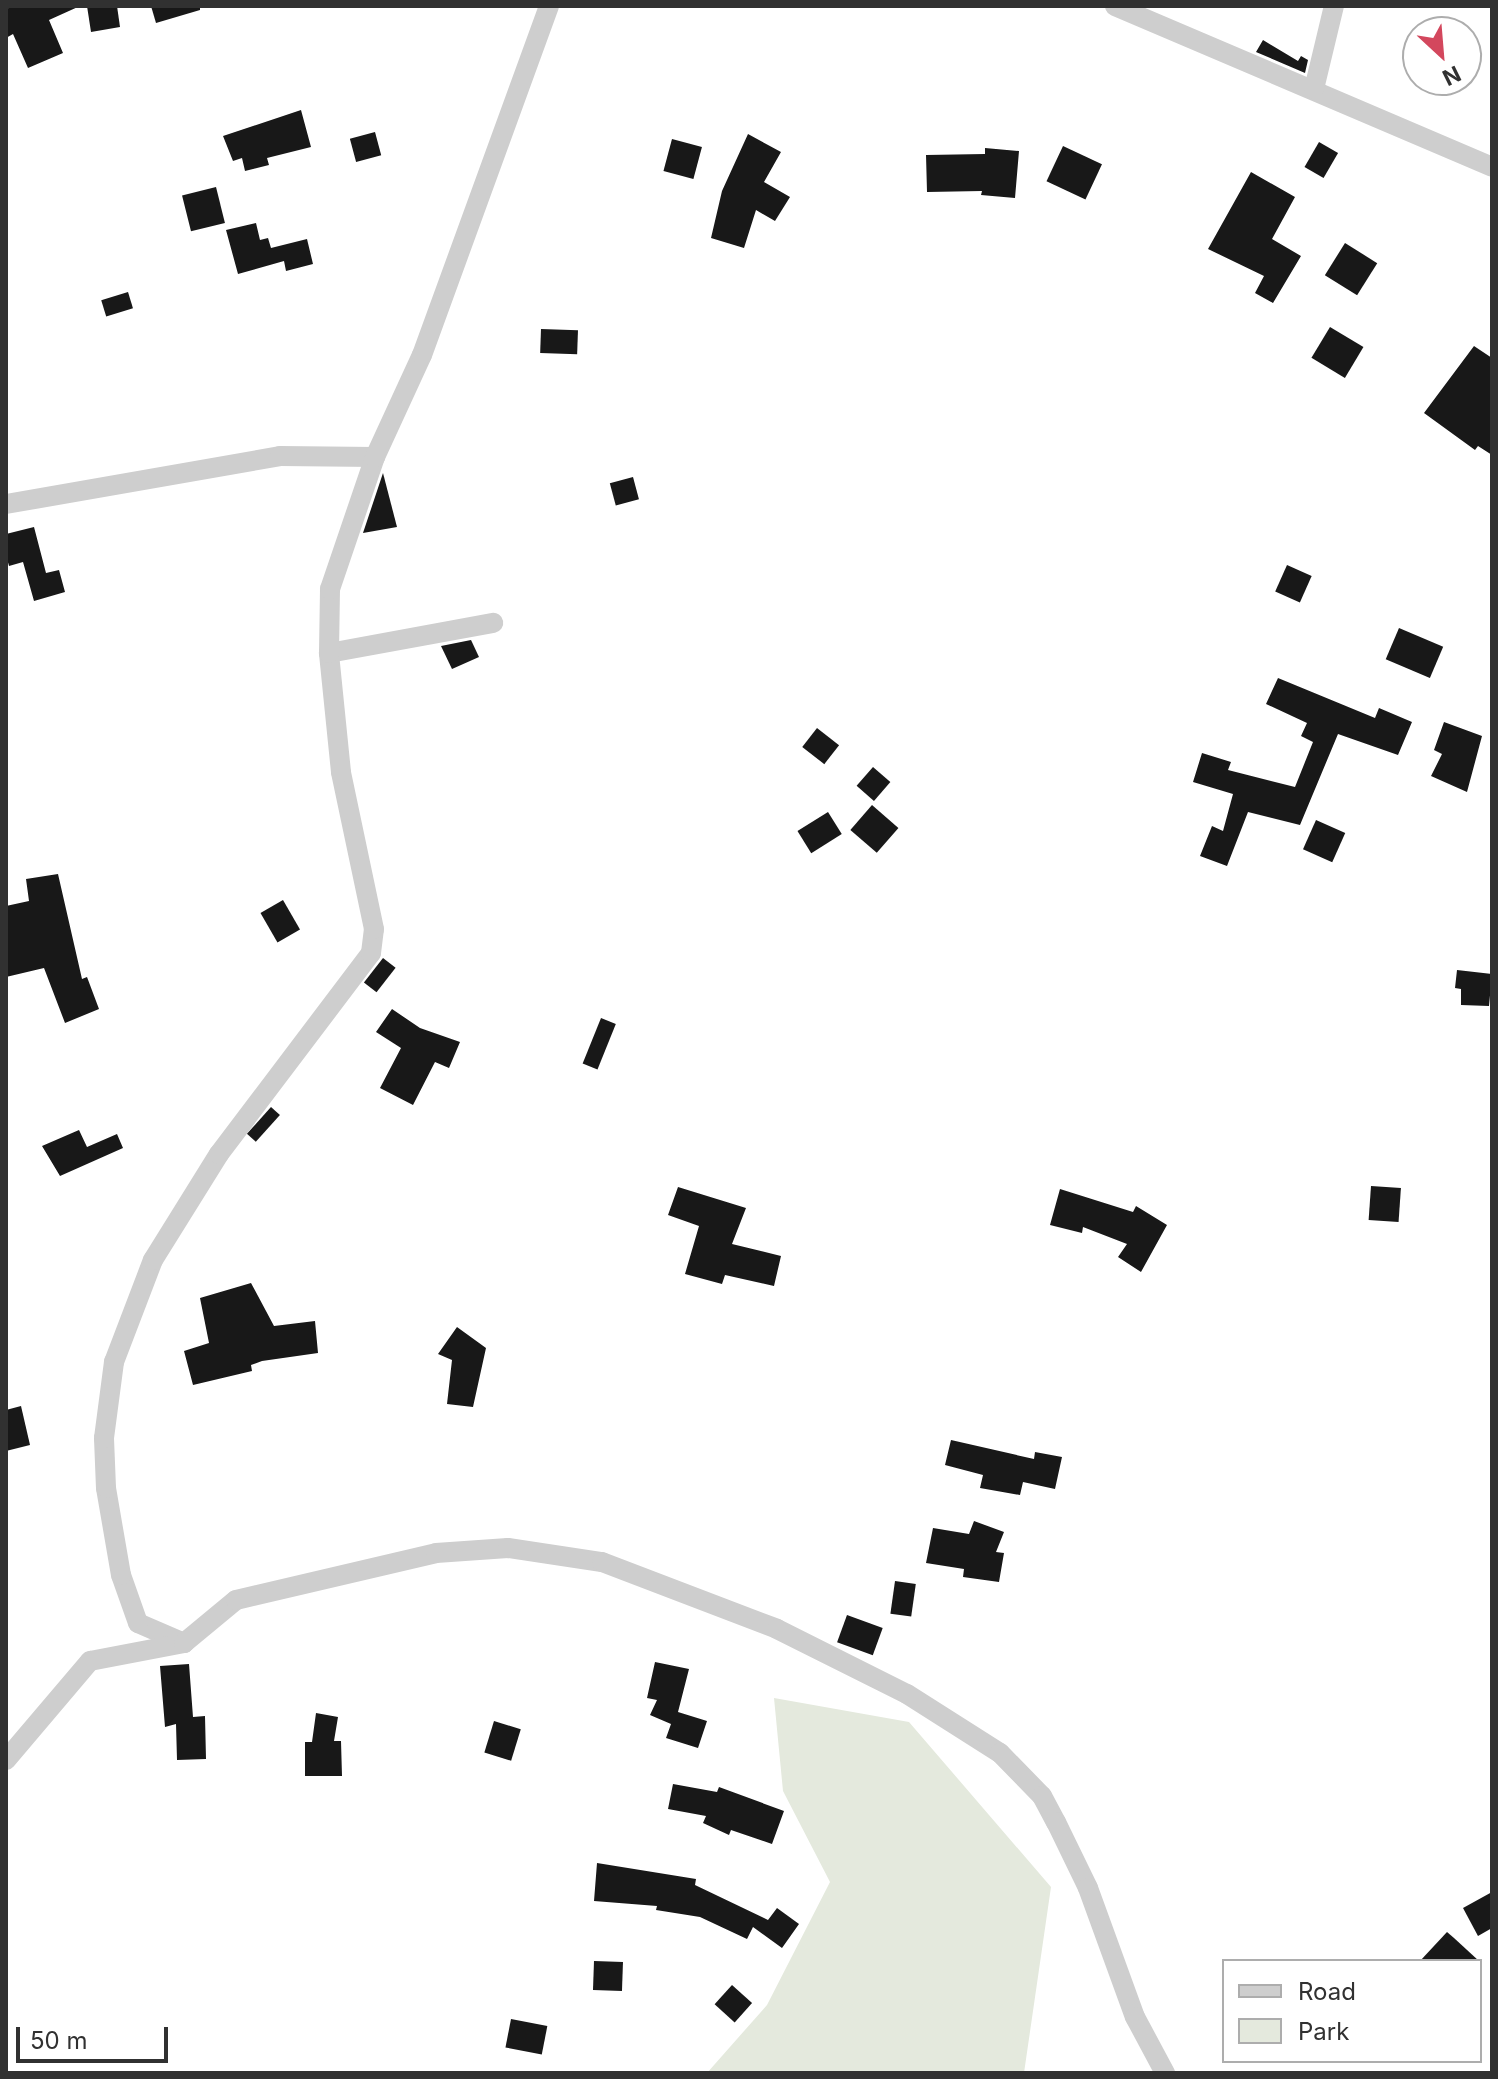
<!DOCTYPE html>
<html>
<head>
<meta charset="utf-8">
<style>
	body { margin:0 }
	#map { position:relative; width:1498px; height:2079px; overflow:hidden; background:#fff; font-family:Inter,sans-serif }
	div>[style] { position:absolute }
	.green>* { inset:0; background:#e4e9dd }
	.building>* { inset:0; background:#181818; transform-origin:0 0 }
	.street>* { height:20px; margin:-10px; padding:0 10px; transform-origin:10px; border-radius:10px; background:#cecece }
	span { translate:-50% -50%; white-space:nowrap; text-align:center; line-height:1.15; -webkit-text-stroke:8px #fff; paint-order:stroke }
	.frame { position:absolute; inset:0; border:8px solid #313131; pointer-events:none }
	.legend { position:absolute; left:1222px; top:1959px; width:260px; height:104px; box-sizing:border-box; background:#fff; border:2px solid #adadad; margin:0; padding:10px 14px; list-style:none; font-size:24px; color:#313131 }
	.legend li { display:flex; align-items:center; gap:16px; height:40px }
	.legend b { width:40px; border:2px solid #adadad }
	.north { position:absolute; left:1402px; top:16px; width:80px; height:80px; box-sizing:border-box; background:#fff; border:2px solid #adadad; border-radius:50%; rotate:154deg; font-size:22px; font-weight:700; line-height:32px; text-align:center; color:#313131 }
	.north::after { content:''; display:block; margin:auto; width:28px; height:36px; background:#d3475d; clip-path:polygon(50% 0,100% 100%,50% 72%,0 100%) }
	.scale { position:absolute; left:16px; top:2027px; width:152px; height:36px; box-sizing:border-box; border:4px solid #313131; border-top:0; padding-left:10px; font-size:24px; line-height:28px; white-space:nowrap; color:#313131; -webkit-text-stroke:6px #fff; paint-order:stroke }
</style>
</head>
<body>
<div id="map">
	<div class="green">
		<i style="clip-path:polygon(774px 1698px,909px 1722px,1051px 1887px,1024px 2073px,707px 2073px,767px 2005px,830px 1882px,783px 1791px)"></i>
	</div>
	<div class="building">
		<i style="clip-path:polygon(14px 6px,80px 6px,49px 20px,63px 53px,28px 68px,13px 34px,6px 38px,6px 9px)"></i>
		<i style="clip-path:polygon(87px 6px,117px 6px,120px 27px,91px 32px)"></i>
		<i style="clip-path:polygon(151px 6px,200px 6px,200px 10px,156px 23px)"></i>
		<i style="clip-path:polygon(1263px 40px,1298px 61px,1301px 56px,1308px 60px,1305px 73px,1256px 52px)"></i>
		<i style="clip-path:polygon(301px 110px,311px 147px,267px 158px,269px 165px,245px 171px,242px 158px,233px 161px,223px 136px)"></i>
		<i style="left:375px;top:132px;width:24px;height:26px;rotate:75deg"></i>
		<i style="clip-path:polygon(748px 134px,781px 152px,764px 182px,790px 197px,775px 221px,756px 210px,744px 248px,711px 238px,722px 191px)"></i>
		<i style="left:672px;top:139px;width:31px;height:33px;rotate:15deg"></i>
		<i style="left:1319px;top:142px;width:22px;height:29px;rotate:30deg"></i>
		<i style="left:1063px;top:146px;width:43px;height:39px;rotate:25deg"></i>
		<i style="clip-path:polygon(985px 148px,1019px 151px,1015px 198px,981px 195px,982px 191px,927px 192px,926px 155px,985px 154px)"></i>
		<i style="clip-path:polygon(1251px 172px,1295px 197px,1272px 239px,1301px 256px,1273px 303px,1255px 293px,1264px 276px,1208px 249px)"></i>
		<i style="left:216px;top:187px;width:37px;height:35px;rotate:76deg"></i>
		<i style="clip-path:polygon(256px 223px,260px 240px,268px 238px,271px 248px,307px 239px,313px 264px,286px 271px,284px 261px,238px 274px,226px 230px)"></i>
		<i style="left:1345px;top:243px;width:38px;height:38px;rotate:32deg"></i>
		<i style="left:128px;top:292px;width:17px;height:28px;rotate:73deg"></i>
		<i style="left:1330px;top:327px;width:39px;height:36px;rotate:31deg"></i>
		<i style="left:541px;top:329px;width:37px;height:24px;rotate:2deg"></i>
		<i style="clip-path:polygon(1474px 346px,1492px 358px,1492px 455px,1478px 446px,1475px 450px,1424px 413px)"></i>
		<i style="clip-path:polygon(383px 473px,397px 527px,363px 533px)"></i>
		<i style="left:633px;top:477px;width:23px;height:24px;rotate:75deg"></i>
		<i style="clip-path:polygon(34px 527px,46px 573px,59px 570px,65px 592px,34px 601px,23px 562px,9px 566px,6px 555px,6px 534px)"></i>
		<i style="left:1287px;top:565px;width:27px;height:29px;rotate:24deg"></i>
		<i style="left:1399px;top:628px;width:48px;height:34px;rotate:23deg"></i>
		<i style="clip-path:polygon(471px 640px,479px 657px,452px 669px,441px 646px)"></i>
		<i style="clip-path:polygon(1278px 678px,1375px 718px,1379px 708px,1412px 722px,1398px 755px,1338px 734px,1300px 825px,1248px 812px,1227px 866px,1200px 856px,1212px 826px,1223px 831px,1233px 794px,1193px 782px,1202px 753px,1231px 762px,1228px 770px,1295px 787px,1313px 742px,1301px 736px,1307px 723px,1266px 704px)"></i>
		<i style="clip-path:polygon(1444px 722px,1482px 736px,1467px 792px,1431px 776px,1442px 754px,1434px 750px)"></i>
		<i style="left:817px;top:728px;width:28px;height:24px;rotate:38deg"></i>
		<i style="left:873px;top:767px;width:23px;height:25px;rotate:41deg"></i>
		<i style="left:872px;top:805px;width:35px;height:33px;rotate:41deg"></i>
		<i style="left:828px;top:812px;width:26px;height:36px;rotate:58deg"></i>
		<i style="left:1316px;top:820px;width:32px;height:32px;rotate:24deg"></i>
		<i style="clip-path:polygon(58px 874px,82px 979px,87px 977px,99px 1009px,65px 1023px,44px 968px,6px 977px,6px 906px,29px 901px,26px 879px)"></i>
		<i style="left:283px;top:900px;width:34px;height:26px;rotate:60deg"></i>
		<i style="left:383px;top:958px;width:16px;height:31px;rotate:38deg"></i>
		<i style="clip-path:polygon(1457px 970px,1492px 974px,1489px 1006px,1461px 1005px,1461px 989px,1455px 988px)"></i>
		<i style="clip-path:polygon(392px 1009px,420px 1028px,460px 1042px,449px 1068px,435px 1062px,413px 1105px,380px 1088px,401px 1048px,376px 1032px)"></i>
		<i style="left:601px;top:1018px;width:16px;height:49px;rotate:22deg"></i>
		<i style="left:271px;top:1107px;width:12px;height:36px;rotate:42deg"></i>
		<i style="clip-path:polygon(79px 1130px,87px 1147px,117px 1134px,123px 1148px,60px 1176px,42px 1146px)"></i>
		<i style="left:1371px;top:1186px;width:30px;height:34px;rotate:4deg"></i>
		<i style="clip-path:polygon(678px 1187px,746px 1208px,732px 1244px,781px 1256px,774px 1286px,725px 1275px,722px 1284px,685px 1274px,699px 1226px,668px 1215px)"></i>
		<i style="clip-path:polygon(1060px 1189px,1133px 1212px,1136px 1206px,1167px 1225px,1141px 1272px,1118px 1257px,1127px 1244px,1083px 1227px,1082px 1233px,1050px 1225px)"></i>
		<i style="clip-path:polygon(251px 1283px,274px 1326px,315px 1321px,318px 1353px,262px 1361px,251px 1365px,252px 1371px,193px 1385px,184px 1351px,209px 1343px,200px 1298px)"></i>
		<i style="clip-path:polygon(457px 1327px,486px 1348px,473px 1407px,447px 1404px,452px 1360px,438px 1354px)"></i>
		<i style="clip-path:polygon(21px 1406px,30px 1445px,6px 1451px,6px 1410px)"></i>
		<i style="clip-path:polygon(951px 1440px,1034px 1459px,1035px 1452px,1062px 1457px,1055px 1489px,1023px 1482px,1020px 1495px,980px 1488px,983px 1475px,945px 1465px)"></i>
		<i style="clip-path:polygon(974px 1521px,1004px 1532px,996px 1552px,1004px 1553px,999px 1582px,963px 1577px,964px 1569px,926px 1563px,933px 1528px,969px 1534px)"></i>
		<i style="left:895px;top:1581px;width:21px;height:33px;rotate:8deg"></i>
		<i style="left:847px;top:1615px;width:38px;height:29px;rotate:20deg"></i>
		<i style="clip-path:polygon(655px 1662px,689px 1669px,678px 1712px,707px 1721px,698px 1748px,666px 1738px,671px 1724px,650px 1715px,657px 1700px,647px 1698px)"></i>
		<i style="clip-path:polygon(189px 1664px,193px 1717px,205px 1716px,206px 1759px,177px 1760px,176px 1724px,165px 1727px,160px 1666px)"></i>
		<i style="clip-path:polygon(316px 1713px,338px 1717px,334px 1741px,341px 1741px,342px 1776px,305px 1776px,305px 1742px,312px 1742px)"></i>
		<i style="left:494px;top:1721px;width:28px;height:33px;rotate:17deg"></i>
		<i style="clip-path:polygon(673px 1784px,717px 1792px,719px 1787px,784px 1811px,772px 1844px,731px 1830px,729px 1835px,703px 1823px,706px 1816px,668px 1809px)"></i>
		<i style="clip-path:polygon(597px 1863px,696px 1879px,695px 1885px,768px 1920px,777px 1908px,799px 1924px,782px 1948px,753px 1927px,747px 1939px,700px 1917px,656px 1910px,657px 1906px,594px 1901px)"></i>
		<i style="clip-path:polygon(1492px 1892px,1492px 1928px,1478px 1936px,1463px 1908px)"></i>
		<i style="clip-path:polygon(1447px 1932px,1454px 1938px,1479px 1961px,1420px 1961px)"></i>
		<i style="left:594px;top:1961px;width:29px;height:29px;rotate:2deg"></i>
		<i style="left:732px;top:1985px;width:27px;height:26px;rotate:42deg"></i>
		<i style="left:511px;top:2019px;width:37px;height:29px;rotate:11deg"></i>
	</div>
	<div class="street">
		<i style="left:1115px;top:6px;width:410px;rotate:23.1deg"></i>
		<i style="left:1314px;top:89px;width:85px;rotate:-76.5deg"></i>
		<i style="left:6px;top:504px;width:278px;rotate:-9.9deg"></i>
		<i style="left:280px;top:456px;width:95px;rotate:0.6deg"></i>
		<i style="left:329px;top:653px;width:167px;rotate:-10.4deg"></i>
		<i style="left:184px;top:1643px;width:50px;rotate:-156.5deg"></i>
		<i style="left:138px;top:1623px;width:51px;rotate:-109.5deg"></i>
		<i style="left:121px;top:1575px;width:88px;rotate:-99.8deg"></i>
		<i style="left:106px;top:1488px;width:50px;rotate:-92.3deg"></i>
		<i style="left:104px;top:1438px;width:77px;rotate:-82.5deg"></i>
		<i style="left:114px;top:1362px;width:109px;rotate:-69.1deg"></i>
		<i style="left:153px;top:1260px;width:125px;rotate:-58.1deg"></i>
		<i style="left:219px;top:1154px;width:252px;rotate:-52.9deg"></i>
		<i style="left:371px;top:953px;width:24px;rotate:-83deg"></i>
		<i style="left:374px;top:929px;width:160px;rotate:-101.9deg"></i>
		<i style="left:341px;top:772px;width:120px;rotate:-95.8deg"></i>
		<i style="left:329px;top:653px;width:64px;rotate:-89.1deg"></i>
		<i style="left:330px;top:589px;width:139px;rotate:-71.2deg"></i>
		<i style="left:375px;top:457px;width:112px;rotate:-65.3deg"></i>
		<i style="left:422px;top:355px;width:371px;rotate:-70deg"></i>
		<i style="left:6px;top:1760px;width:130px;rotate:-49.7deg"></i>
		<i style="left:90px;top:1661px;width:96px;rotate:-10.8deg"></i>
		<i style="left:184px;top:1643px;width:67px;rotate:-39.6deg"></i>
		<i style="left:236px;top:1600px;width:205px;rotate:-13.2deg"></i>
		<i style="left:436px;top:1553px;width:72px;rotate:-4deg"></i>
		<i style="left:508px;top:1548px;width:95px;rotate:8.5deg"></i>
		<i style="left:602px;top:1562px;width:187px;rotate:20.9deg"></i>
		<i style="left:777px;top:1629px;width:145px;rotate:26.6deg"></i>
		<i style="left:907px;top:1694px;width:110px;rotate:32.4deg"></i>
		<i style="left:1000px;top:1753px;width:60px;rotate:45.7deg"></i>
		<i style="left:1042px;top:1796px;width:30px;rotate:62deg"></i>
		<i style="left:1056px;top:1822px;width:73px;rotate:64.1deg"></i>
		<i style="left:1088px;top:1888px;width:137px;rotate:70deg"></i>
		<i style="left:1135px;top:2017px;width:64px;rotate:61.8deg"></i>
	</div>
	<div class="frame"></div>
	<ul class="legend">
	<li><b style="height:10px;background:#cecece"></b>Road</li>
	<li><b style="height:22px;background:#e4e9dd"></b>Park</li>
	</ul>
	<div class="north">N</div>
	<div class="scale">50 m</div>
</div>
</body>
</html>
